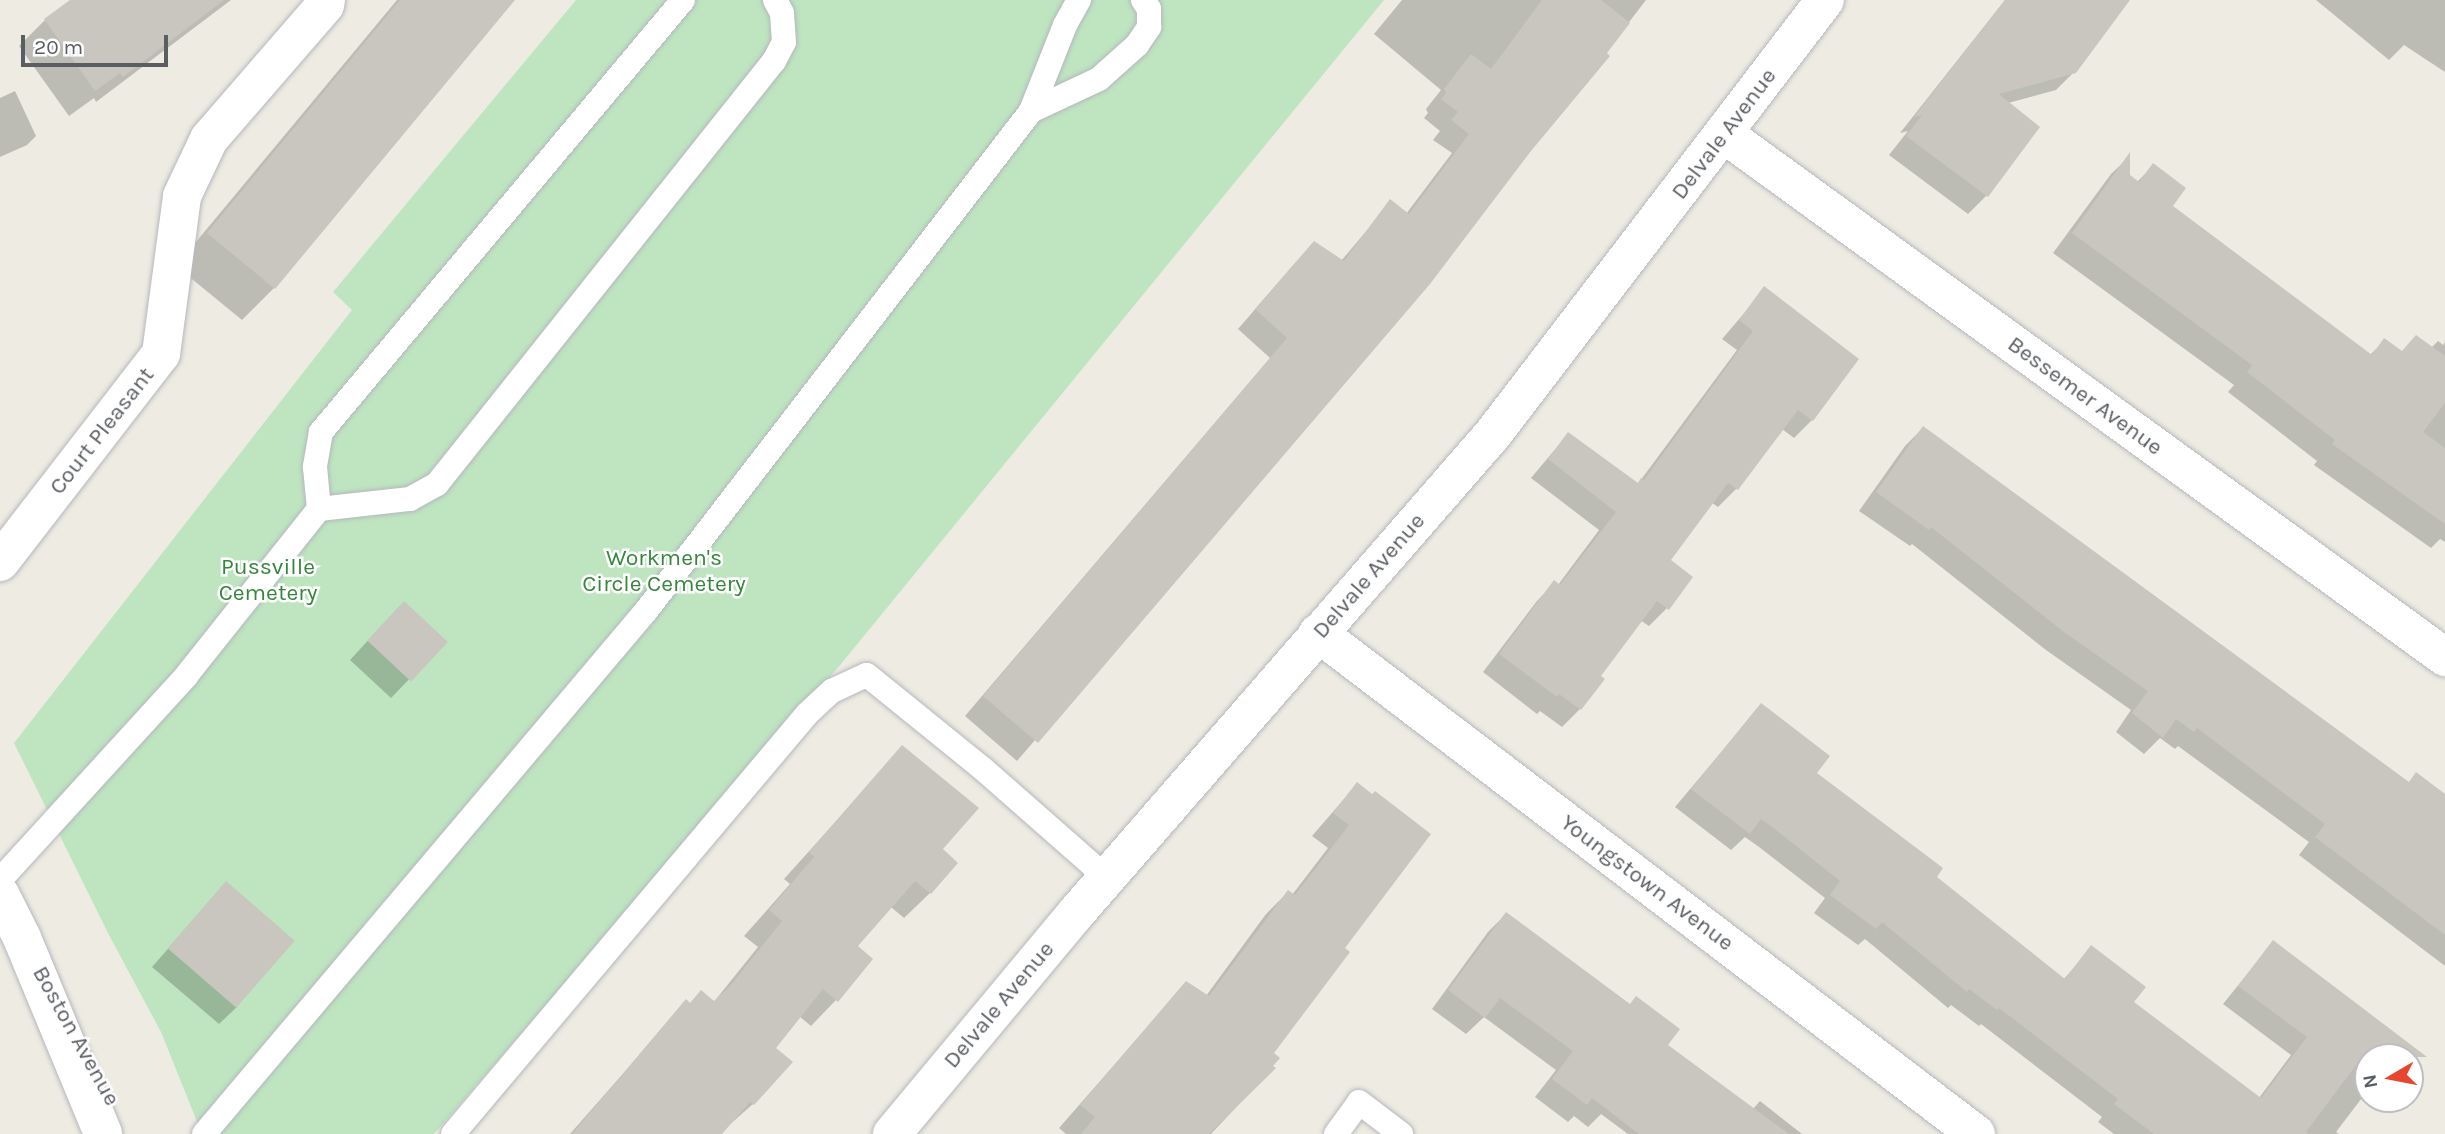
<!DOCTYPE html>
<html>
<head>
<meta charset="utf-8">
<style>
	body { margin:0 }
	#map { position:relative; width:2445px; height:1134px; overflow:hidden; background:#edebe2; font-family:Karla,sans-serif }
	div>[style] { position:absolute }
	.green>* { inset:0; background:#bee5c0 }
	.shadow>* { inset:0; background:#0003 }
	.building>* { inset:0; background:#c8c6bf; transform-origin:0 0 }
	.roads { filter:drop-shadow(0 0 2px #b5b8bc) drop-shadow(0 0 2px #b5b8bc) }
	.lane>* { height:24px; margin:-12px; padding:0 12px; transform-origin:12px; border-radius:12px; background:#fff }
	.street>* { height:38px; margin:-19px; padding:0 19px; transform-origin:19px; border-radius:19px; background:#fff }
	.secondary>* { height:38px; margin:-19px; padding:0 19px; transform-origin:19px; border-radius:19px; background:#fff }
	span { translate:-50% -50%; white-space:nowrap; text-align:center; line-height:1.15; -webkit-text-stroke:5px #fff; paint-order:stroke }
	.street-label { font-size:23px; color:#5a5e63 }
	.park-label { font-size:23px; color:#36863d }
	.north { position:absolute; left:2354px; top:1043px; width:70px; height:70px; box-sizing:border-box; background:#fff; border:2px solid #bdbfc1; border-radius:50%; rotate:260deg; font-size:19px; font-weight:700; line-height:28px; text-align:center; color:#5a5e63 }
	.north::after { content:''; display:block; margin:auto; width:24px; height:32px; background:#e6452f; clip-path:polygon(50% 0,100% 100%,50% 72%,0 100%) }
	.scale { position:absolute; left:21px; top:35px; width:147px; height:32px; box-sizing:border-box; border:4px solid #5a5e63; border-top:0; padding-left:9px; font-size:21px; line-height:24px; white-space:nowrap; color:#5a5e63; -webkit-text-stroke:5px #fff; paint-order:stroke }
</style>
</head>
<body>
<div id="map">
	<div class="green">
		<i style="clip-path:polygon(576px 0,1384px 0,841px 664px,434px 1134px,202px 1134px,161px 1032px,110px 937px,14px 743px,352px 310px,333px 292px)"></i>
	</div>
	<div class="shadow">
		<i style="clip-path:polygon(73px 0,231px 0,96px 102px,94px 98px,69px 116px,19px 46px,45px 20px)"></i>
		<i style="clip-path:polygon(397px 0,513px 0,274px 288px,242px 320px,176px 266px)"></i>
		<i style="clip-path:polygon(1402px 0,1646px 0,1429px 283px,1017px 761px,965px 716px,1270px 358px,1238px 329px,1296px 262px,1341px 261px,1391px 202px,1406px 214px,1452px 153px,1433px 140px,1440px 131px,1424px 118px,1428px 113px,1426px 109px,1441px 90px,1374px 34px)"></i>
		<i style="clip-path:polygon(2005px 0,2129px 0,2075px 71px,2056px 90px,2008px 103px,1986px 196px,1968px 214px,1889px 155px,1908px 131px,1900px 133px)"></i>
		<i style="clip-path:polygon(2316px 0,2445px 0,2445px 72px,2404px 45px,2389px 60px)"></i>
		<i style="clip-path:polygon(15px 91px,36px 136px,27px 145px,0 157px,0 98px)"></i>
		<i style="clip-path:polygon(2129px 157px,2129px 176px,2137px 182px,2153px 166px,2170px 206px,2370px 355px,2385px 340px,2401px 353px,2431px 348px,2438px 341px,2443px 345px,2445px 342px,2445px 542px,2440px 539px,2431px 548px,2314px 465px,2317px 461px,2228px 392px,2234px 385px,2053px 253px,2111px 174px)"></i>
		<i style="clip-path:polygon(1765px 289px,1812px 420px,1794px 438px,1782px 429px,1736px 489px,1718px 507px,1711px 502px,1668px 561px,1667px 608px,1649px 626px,1640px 620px,1598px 676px,1580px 709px,1562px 727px,1540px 711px,1537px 714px,1483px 672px,1537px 601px,1554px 583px,1558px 585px,1599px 530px,1531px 478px,1568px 434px,1637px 485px,1737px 350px,1722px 339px)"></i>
		<i style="clip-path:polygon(1923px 428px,2445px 809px,2445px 966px,2299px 855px,2309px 842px,2178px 746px,2175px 749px,2160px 738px,2144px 754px,2116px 732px,2131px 710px,2046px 650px,1912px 544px,1910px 546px,1859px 511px,1905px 446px)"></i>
		<i style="clip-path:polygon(386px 621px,445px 642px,391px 698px,350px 660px)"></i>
		<i style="clip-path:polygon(1761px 705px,1815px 773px,1934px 877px,2063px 980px,2092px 947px,2132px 1002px,2259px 1098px,2291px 1055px,2223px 1004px,2273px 942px,2393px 1057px,2368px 1057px,2368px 1090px,2336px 1132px,2339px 1134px,2114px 1134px,2098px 1122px,2102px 1117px,1981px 1024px,1979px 1026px,1951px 1005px,1948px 1008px,1865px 939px,1858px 945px,1814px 913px,1825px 898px,1759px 847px,1745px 837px,1731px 850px,1675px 807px)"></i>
		<i style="clip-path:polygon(902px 748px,941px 849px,930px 893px,904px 918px,891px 907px,856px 947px,836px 1000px,811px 1026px,799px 1016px,774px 1048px,790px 1062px,753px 1104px,719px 1134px,570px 1134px,686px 1002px,689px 1004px,713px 1003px,758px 947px,744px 936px,790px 884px,784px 879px)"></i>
		<i style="clip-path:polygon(1357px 784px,1342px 949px,1272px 1053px,1273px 1068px,1211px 1134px,1066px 1134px,1059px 1128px,1186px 983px,1206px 996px,1266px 914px,1288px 892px,1292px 895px,1328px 848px,1312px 836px)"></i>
		<i style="clip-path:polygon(226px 883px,237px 1007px,219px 1024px,152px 967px)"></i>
		<i style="clip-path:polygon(1506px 914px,1665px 1045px,1643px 1134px,1628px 1134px,1601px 1114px,1588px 1127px,1574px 1116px,1568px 1122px,1535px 1097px,1556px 1070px,1484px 1017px,1466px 1034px,1432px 1009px,1488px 932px)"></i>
		<i style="clip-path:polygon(1760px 1101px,1802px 1134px,1731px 1134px)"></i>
	</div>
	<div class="building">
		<i style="clip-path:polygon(70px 0,224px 0,123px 77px,120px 73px,95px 91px,44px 19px)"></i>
		<i style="clip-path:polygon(400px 0,515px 0,275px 289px,207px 233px)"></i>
		<i style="clip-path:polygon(1542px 0,1601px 0,1630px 23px,1607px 53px,1610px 56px,1531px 151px,1430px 284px,1038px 743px,983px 696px,1287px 338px,1255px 309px,1314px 241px,1344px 261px,1390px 199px,1409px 214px,1469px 134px,1451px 120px,1458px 112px,1441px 99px,1446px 93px,1444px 89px,1471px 54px,1491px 69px)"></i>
		<i style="clip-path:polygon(2005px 0,2130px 0,2076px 73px,1999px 94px,2040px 127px,1988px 197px,1906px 136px,1922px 115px,1914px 117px)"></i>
		<i style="clip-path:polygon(2130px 152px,2130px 175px,2139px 182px,2153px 163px,2186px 188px,2173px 206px,2372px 355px,2384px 338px,2402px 351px,2416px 335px,2445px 356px,2445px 403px,2423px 432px,2445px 448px,2445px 524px,2332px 444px,2335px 440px,2247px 372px,2252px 365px,2072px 233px)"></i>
		<i style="clip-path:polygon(1764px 286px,1859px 359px,1813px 421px,1798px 410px,1738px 490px,1728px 483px,1671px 560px,1693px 577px,1669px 610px,1657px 601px,1601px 676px,1605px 679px,1581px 710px,1559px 694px,1557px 697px,1499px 654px,1554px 580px,1560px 585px,1616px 512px,1548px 459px,1568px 432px,1638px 483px,1641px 478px,1644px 480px,1753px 331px,1739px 320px)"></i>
		<i style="clip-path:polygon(1923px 426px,2409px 782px,2416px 772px,2445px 794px,2445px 935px,2315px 837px,2325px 824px,2197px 728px,2194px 732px,2176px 719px,2163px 738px,2132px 713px,2148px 691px,2064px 632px,1931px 527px,1929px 530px,1876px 492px)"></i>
		<i style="left:404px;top:601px;width:60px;height:54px;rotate:43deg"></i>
		<i style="clip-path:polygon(1761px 703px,1830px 756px,1817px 773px,1943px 868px,1937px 877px,2065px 979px,2091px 945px,2146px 987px,2134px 1002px,2261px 1098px,2307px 1037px,2238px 986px,2273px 940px,2427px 1057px,2362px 1057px,2306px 1132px,2309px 1134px,2154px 1134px,2114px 1104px,2118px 1099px,1999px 1008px,1997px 1010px,1969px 989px,1967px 992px,1882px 922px,1876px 929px,1830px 895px,1840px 881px,1776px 830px,1761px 819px,1750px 834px,1691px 789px)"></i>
		<i style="clip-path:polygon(902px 745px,979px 808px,943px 849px,958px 863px,931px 894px,915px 881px,858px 946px,873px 959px,838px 1002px,823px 989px,776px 1048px,793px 1062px,754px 1105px,750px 1102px,722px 1134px,572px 1134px,686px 999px,690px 1003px,701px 990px,714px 1001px,730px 986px,782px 921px,769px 910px,814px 857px,809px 852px)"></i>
		<i style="clip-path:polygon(1357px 782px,1372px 794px,1375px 791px,1431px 834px,1345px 948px,1350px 952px,1274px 1053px,1280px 1058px,1273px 1066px,1276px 1068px,1209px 1134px,1081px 1134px,1095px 1117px,1080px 1105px,1186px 981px,1209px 996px,1288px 890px,1295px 895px,1349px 825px,1333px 813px)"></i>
		<i style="left:226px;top:881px;width:91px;height:89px;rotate:41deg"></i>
		<i style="clip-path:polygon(1506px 912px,1630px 1004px,1636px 996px,1680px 1029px,1668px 1045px,1789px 1134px,1639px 1134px,1592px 1098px,1587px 1105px,1552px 1079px,1573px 1051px,1500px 998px,1485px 1018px,1448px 990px)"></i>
	</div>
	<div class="roads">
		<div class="lane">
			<i style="left:683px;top:0;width:564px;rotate:129.96deg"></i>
			<i style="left:321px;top:432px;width:36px;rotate:100deg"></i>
			<i style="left:315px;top:467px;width:42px;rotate:84.6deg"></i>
			<i style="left:319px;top:509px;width:92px;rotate:-6.3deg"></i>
			<i style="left:410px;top:499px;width:31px;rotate:-29deg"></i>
			<i style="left:437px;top:484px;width:541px;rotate:-51.46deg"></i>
			<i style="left:774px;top:61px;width:21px;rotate:-62deg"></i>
			<i style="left:784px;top:42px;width:29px;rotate:-94deg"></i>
			<i style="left:782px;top:13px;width:15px;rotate:-118deg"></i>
			<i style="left:1031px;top:111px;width:75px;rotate:-25.2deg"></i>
			<i style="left:1099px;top:79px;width:51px;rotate:-41.8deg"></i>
			<i style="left:1137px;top:45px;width:22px;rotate:-56deg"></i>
			<i style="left:1149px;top:27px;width:18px;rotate:-90deg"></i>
			<i style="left:1149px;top:9px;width:11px;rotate:-124deg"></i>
			<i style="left:0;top:880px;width:276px;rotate:-47.6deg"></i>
			<i style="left:186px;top:676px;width:213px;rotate:-51.5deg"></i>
			<i style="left:204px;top:1134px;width:685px;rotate:-49.8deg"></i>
			<i style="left:646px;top:611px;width:631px;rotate:-52.4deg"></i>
			<i style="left:1031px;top:111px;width:92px;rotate:-68.4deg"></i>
			<i style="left:1065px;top:25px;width:29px;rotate:-61deg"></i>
			<i style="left:453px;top:1134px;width:549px;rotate:-49.87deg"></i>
			<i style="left:807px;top:714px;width:34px;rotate:-43deg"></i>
			<i style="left:832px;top:691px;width:38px;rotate:-25deg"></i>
			<i style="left:867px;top:675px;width:149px;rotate:39deg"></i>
			<i style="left:983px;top:769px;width:165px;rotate:41.3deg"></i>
			<i style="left:1336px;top:1134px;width:39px;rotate:-54deg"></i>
			<i style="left:1359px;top:1102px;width:53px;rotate:37.3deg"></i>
		</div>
		<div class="street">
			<i style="left:1724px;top:134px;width:891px;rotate:35.96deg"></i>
			<i style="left:0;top:562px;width:263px;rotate:-52.3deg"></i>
			<i style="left:161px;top:354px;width:159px;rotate:-82.4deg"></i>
			<i style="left:182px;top:196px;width:63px;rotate:-64.7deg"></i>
			<i style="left:209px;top:139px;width:177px;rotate:-49.1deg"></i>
			<i style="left:325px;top:5px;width:5px;rotate:-79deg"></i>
			<i style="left:1318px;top:633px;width:827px;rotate:37.29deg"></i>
		</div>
		<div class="secondary">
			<i style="left:0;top:894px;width:49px;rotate:63.4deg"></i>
			<i style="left:22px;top:938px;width:212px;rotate:67.5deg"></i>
			<i style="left:892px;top:1134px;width:289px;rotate:-50.2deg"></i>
			<i style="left:1077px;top:912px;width:634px;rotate:-48.97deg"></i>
			<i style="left:1493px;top:434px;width:546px;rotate:-52.58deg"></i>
		</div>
	</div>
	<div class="street-label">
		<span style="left:1724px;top:134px;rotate:-53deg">Delvale Avenue</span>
		<span style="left:2085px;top:396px;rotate:36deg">Bessemer Avenue</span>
		<span style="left:102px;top:431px;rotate:-52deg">Court Pleasant</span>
		<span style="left:1369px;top:576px;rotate:-49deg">Delvale Avenue</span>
		<span style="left:1647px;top:883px;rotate:37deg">Youngstown Avenue</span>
		<span style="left:999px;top:1005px;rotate:-50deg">Delvale Avenue</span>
		<span style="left:76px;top:1036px;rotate:61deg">Boston Avenue</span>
	</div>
	<div class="park-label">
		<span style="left:664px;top:571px">Workmen's<br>Circle Cemetery</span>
		<span style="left:268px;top:580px">Pussville<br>Cemetery</span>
	</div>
	<div class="north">N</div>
	<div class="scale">20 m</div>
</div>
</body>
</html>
